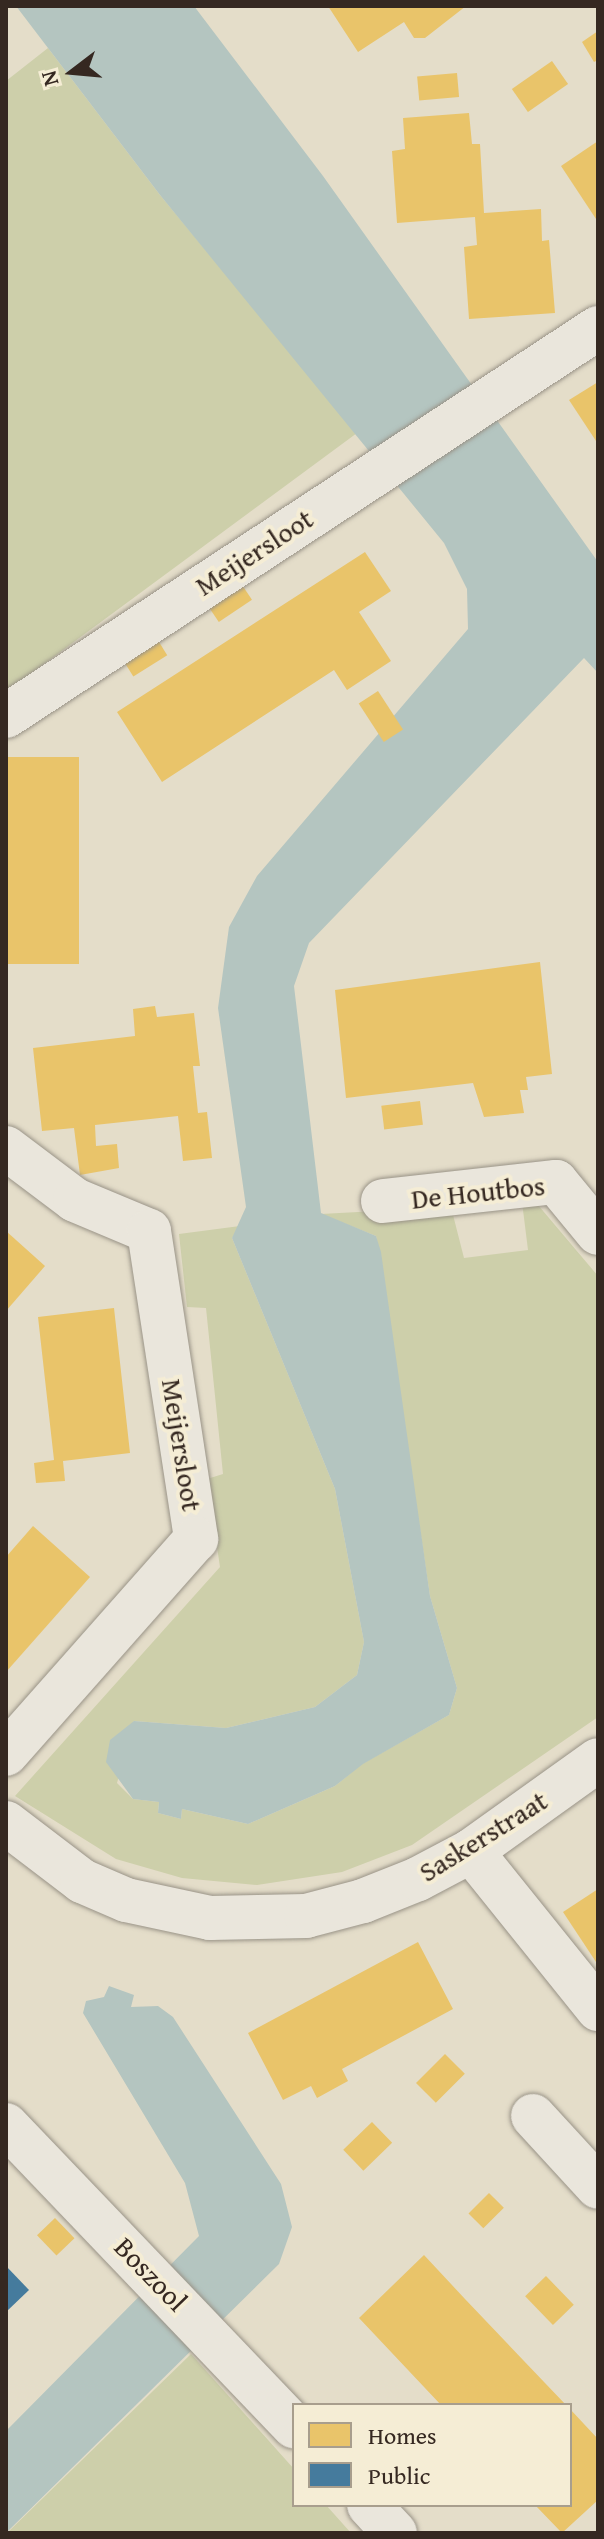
<!DOCTYPE html>
<html>
<head>
<meta charset="utf-8">
<style>
	body { margin:0 }
	#map { position:relative; width:604px; height:2539px; overflow:hidden; background:#e4ddc9; font-family:"Gentium Book Plus",serif }
	div>[style] { position:absolute }
	.green>* { inset:0; background:#cdcfaa }
	.water>* { inset:0; background:#b4c5c0 }
	.homes>* { inset:0; background:#e9c46a; transform-origin:0 0 }
	.public>* { inset:0; background:#457b9d }
	.roads { filter:drop-shadow(0 0 2px #999387) drop-shadow(0 0 2px #999387) }
	.street>* { height:44px; margin:-22px; padding:0 22px; transform-origin:22px; border-radius:22px; background:#eae6dc }
	span { translate:-50% -50%; white-space:nowrap; text-align:center; line-height:1.15; -webkit-text-stroke:8px #f5edd5; paint-order:stroke }
	.street-label { font-size:28px; color:#352821 }
	.frame { position:absolute; inset:0; border:8px solid #352821; pointer-events:none }
	.legend { position:absolute; left:292px; top:2403px; width:280px; height:104px; box-sizing:border-box; background:#f5edd5; border:2px solid #a89e8d; margin:0; padding:10px 14px; list-style:none; font-size:24px; color:#352821 }
	.legend li { display:flex; align-items:center; gap:16px; height:40px }
	.legend b { width:40px; border:2px solid #a89e8d }
	.north { position:absolute; left:32px; top:32px; width:80px; height:80px; -webkit-text-stroke:6px #f5edd5; paint-order:stroke; rotate:254deg; font-size:22px; font-weight:700; line-height:32px; text-align:center; color:#352821 }
	.north::after { content:''; display:block; margin:auto; width:28px; height:36px; background:#352821; clip-path:polygon(50% 0,100% 100%,50% 72%,0 100%) }
</style>
</head>
<body>
<div id="map">
	<div class="green">
		<i style="clip-path:polygon(48px 48px,160px 195px,357px 433px,6px 692px,6px 81px)"></i>
		<i style="clip-path:polygon(522px 1202px,538px 1205px,598px 1276px,598px 1717px,412px 1845px,342px 1872px,257px 1885px,182px 1878px,116px 1859px,15px 1796px,220px 1567px,207px 1479px,223px 1474px,206px 1308px,187px 1307px,179px 1234px,240px 1226px,232px 1238px,335px 1489px,364px 1642px,357px 1675px,315px 1707px,226px 1728px,134px 1721px,117px 1783px,133px 1799px,159px 1802px,158px 1813px,181px 1819px,182px 1809px,248px 1824px,335px 1786px,362px 1764px,449px 1715px,457px 1688px,430px 1596px,376px 1236px,321px 1214px,451px 1207px,464px 1258px,528px 1250px)"></i>
		<i style="clip-path:polygon(191px 2354px,294px 2469px,294px 2505px,326px 2505px,351px 2533px,7px 2533px)"></i>
	</div>
	<div class="water">
		<i style="clip-path:polygon(16px 6px,194px 6px,323px 176px,598px 562px,598px 673px,584px 658px,309px 943px,294px 986px,321px 1213px,376px 1236px,381px 1252px,430px 1596px,457px 1688px,449px 1715px,363px 1764px,335px 1786px,248px 1824px,182px 1809px,181px 1819px,158px 1813px,159px 1802px,133px 1799px,106px 1762px,110px 1740px,134px 1721px,226px 1728px,315px 1707px,357px 1675px,364px 1642px,335px 1489px,232px 1238px,246px 1207px,218px 1008px,229px 927px,257px 876px,468px 629px,467px 589px,444px 543px,160px 195px)"></i>
		<i style="clip-path:polygon(109px 1986px,134px 1995px,131px 2007px,158px 2006px,173px 2017px,281px 2184px,292px 2227px,279px 2264px,6px 2533px,6px 2431px,199px 2236px,185px 2183px,83px 2013px,86px 2001px,104px 1997px)"></i>
	</div>
	<div class="homes">
		<i style="clip-path:polygon(328px 6px,466px 6px,425px 38px,414px 38px,404px 22px,358px 52px)"></i>
		<i style="clip-path:polygon(598px 31px,598px 60px,594px 62px,582px 42px)"></i>
		<i style="left:552px;top:61px;width:28px;height:49px;rotate:55deg"></i>
		<i style="left:457px;top:73px;width:24px;height:40px;rotate:85deg"></i>
		<i style="clip-path:polygon(469px 113px,472px 144px,480px 144px,484px 213px,541px 209px,542px 241px,549px 240px,555px 313px,469px 319px,464px 247px,477px 245px,475px 217px,397px 223px,392px 151px,405px 149px,403px 118px)"></i>
		<i style="clip-path:polygon(598px 141px,598px 222px,561px 166px)"></i>
		<i style="clip-path:polygon(598px 382px,598px 444px,569px 400px)"></i>
		<i style="clip-path:polygon(365px 552px,391px 591px,359px 612px,391px 661px,347px 690px,334px 670px,162px 782px,117px 712px)"></i>
		<i style="left:238px;top:579px;width:25px;height:40px;rotate:56deg"></i>
		<i style="left:154px;top:634px;width:25px;height:40px;rotate:58deg"></i>
		<i style="left:378px;top:691px;width:46px;height:23px;rotate:57deg"></i>
		<i style="left:6px;top:757px;width:73px;height:207px"></i>
		<i style="clip-path:polygon(540px 962px,552px 1074px,526px 1077px,528px 1090px,520px 1090px,524px 1113px,484px 1117px,473px 1083px,346px 1098px,335px 990px)"></i>
		<i style="clip-path:polygon(155px 1006px,157px 1017px,194px 1013px,200px 1066px,193px 1066px,198px 1113px,207px 1112px,212px 1158px,183px 1161px,178px 1116px,95px 1125px,96px 1146px,117px 1144px,119px 1168px,80px 1175px,74px 1128px,42px 1131px,33px 1048px,135px 1036px,133px 1009px)"></i>
		<i style="left:420px;top:1101px;width:24px;height:39px;rotate:83deg"></i>
		<i style="clip-path:polygon(6px 1231px,45px 1266px,6px 1311px)"></i>
		<i style="clip-path:polygon(114px 1308px,130px 1453px,63px 1461px,65px 1481px,36px 1483px,34px 1463px,54px 1460px,38px 1317px)"></i>
		<i style="clip-path:polygon(33px 1526px,90px 1577px,6px 1672px,6px 1557px)"></i>
		<i style="clip-path:polygon(598px 1889px,598px 1965px,563px 1912px)"></i>
		<i style="clip-path:polygon(418px 1942px,453px 2009px,342px 2069px,348px 2081px,317px 2098px,311px 2086px,283px 2100px,248px 2033px)"></i>
		<i style="left:445px;top:2054px;width:28px;height:41px;rotate:45deg"></i>
		<i style="left:372px;top:2122px;width:29px;height:40px;rotate:46deg"></i>
		<i style="left:489px;top:2193px;width:21px;height:29px;rotate:45deg"></i>
		<i style="left:55px;top:2218px;width:28px;height:25px;rotate:46deg"></i>
		<i style="clip-path:polygon(424px 2255px,465px 2299px,566px 2405px,441px 2405px,359px 2318px)"></i>
		<i style="left:546px;top:2276px;width:40px;height:29px;rotate:46deg"></i>
		<i style="clip-path:polygon(570px 2409px,598px 2439px,598px 2500px,562px 2533px,535px 2505px,570px 2505px)"></i>
	</div>
	<div class="public">
		<i style="clip-path:polygon(6px 2266px,29px 2290px,6px 2312px)"></i>
	</div>
	<div class="roads">
		<div class="street">
			<i style="left:6px;top:716px;width:708px;rotate:-33.24deg"></i>
			<i style="left:6px;top:1148px;width:86px;rotate:37deg"></i>
			<i style="left:75px;top:1200px;width:80px;rotate:22.7deg"></i>
			<i style="left:149px;top:1231px;width:312px;rotate:81.3deg"></i>
			<i style="left:196px;top:1539px;width:287px;rotate:131.5deg"></i>
			<i style="left:383px;top:1201px;width:174px;rotate:-6.3deg"></i>
			<i style="left:556px;top:1182px;width:66px;rotate:50.5deg"></i>
			<i style="left:6px;top:1823px;width:96px;rotate:37.3deg"></i>
			<i style="left:82px;top:1881px;width:48px;rotate:23.4deg"></i>
			<i style="left:126px;top:1900px;width:86px;rotate:12.1deg"></i>
			<i style="left:210px;top:1918px;width:96px;rotate:-1.2deg"></i>
			<i style="left:306px;top:1916px;width:59px;rotate:-14.7deg"></i>
			<i style="left:363px;top:1901px;width:59px;rotate:-21.8deg"></i>
			<i style="left:418px;top:1879px;width:60px;rotate:-27.8deg"></i>
			<i style="left:471px;top:1851px;width:156px;rotate:-35.6deg"></i>
			<i style="left:471px;top:1851px;width:203px;rotate:51.2deg"></i>
			<i style="left:533px;top:2116px;width:96px;rotate:47.5deg"></i>
			<i style="left:6px;top:2125px;width:417px;rotate:46.3deg"></i>
			<i style="left:369px;top:2505px;width:38px;rotate:47deg"></i>
		</div>
	</div>
	<div class="street-label">
		<span style="left:254px;top:552px;rotate:-33deg">Meijersloot</span>
		<span style="left:478px;top:1192px;rotate:-6deg">De Houtbos</span>
		<span style="left:182px;top:1445px;rotate:81deg">Meijersloot</span>
		<span style="left:483px;top:1836px;rotate:-32deg">Saskerstraat</span>
		<span style="left:151px;top:2274px;rotate:46deg">Boszool</span>
	</div>
	<div class="frame"></div>
	<ul class="legend">
	<li><b style="height:22px;background:#e9c46a"></b>Homes</li>
	<li><b style="height:22px;background:#457b9d"></b>Public</li>
	</ul>
	<div class="north">N</div>
</div>
</body>
</html>
